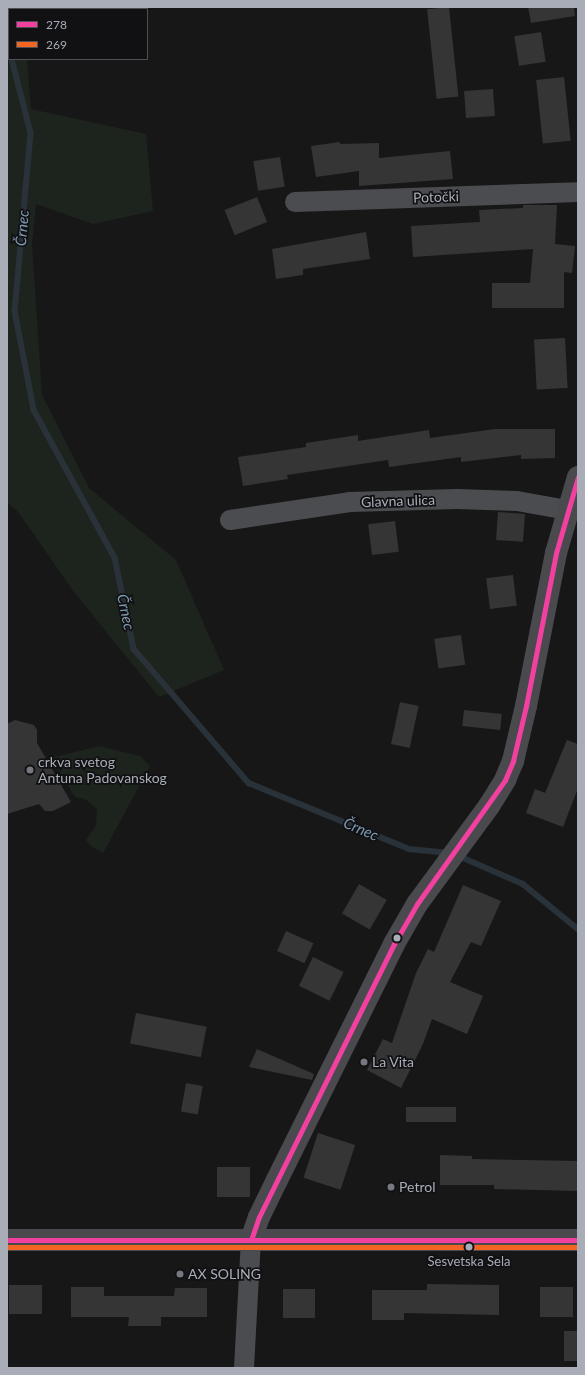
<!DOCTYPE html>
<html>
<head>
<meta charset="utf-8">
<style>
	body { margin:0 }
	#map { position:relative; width:585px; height:1375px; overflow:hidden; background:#171717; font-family:Lato,sans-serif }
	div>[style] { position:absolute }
	.green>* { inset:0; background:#1d241e }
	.stream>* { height:5.5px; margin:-2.75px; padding:0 2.75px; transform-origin:2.75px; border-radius:2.75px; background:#2a3239 }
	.building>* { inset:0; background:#353536; transform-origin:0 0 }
	.street>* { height:20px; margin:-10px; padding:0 10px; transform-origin:10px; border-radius:10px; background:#4b4c50 }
	.secondary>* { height:22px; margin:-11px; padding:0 11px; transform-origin:11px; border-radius:11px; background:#4a4a4e }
	.bus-1>* { height:5px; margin:-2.5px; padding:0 2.5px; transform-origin:2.5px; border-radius:2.5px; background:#f240a1 }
	.bus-2>* { height:5px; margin:-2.5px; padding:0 2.5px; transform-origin:2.5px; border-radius:2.5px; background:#f26522 }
	.dots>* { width:11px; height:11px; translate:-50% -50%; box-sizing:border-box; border:2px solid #111113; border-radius:50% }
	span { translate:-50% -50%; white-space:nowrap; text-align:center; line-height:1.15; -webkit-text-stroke:3.5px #111113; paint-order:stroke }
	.bus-label { font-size:13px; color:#a8adb8 }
	.street-label { font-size:14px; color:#a8adb8 }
	.poi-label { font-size:14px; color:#a8adb8 }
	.left { translate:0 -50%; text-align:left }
	.water-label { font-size:15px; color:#7f9bb3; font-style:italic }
	.frame { position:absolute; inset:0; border:8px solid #a8adb8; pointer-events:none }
	.legend { position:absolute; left:8px; top:8px; width:140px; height:52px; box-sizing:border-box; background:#111113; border:1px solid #4d4f55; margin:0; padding:5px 7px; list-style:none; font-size:12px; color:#a8adb8 }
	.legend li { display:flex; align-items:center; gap:8px; height:20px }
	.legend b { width:20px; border:1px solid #4d4f55 }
</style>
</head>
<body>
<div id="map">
	<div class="green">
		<i style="clip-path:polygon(7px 7px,23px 7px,23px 9px,9px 9px,9px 59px,27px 59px,31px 109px,146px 134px,153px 211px,93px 224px,36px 204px,32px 243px,42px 395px,89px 488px,176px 560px,224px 670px,159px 697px,74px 592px,19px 513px,7px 502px)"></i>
		<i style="clip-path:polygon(99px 746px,140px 756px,150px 766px,103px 853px,92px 847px,86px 840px,96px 825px,97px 809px,85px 799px,75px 797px,51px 758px)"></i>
	</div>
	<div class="stream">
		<i style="left:17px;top:9px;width:2px;rotate:-90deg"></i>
		<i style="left:12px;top:59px;width:76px;rotate:75.6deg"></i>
		<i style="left:31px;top:133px;width:179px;rotate:95.1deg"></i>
		<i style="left:15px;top:311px;width:101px;rotate:79.1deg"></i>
		<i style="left:34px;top:410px;width:169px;rotate:61.3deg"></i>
		<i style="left:115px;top:558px;width:93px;rotate:78.2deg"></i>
		<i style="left:134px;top:649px;width:177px;rotate:49.4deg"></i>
		<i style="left:249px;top:783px;width:173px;rotate:22.4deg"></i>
		<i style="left:409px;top:849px;width:40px;rotate:5.7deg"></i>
		<i style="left:459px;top:856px;width:70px;rotate:23.6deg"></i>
		<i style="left:523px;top:884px;width:71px;rotate:39.3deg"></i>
	</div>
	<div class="building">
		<i style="left:449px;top:7px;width:90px;height:22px;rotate:84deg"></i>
		<i style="clip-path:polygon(528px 7px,574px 7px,575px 16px,531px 23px)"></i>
		<i style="left:541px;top:32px;width:30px;height:27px;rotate:81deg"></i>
		<i style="left:564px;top:77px;width:64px;height:28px;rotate:84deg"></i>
		<i style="left:493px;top:89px;width:27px;height:29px;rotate:86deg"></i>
		<i style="clip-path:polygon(340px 142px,340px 144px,379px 143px,379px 158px,450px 151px,453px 179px,359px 186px,359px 171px,316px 177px,311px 146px)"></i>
		<i style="left:280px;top:157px;width:30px;height:27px;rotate:81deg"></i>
		<i style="left:257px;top:197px;width:27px;height:35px;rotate:68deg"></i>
		<i style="clip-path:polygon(523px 205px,557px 205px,555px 244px,575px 246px,572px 273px,564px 272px,564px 308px,492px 308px,492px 283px,530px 283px,533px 249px,413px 257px,411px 226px,480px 222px,479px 210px,523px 208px)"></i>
		<i style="clip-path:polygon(366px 232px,370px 259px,303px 269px,303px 275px,276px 279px,272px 249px)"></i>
		<i style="left:565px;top:338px;width:50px;height:31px;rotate:87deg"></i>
		<i style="clip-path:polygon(495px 429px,555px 429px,555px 458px,521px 459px,521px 455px,461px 462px,461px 457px,389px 467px,388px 460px,287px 475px,288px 479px,243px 486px,238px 457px,306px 447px,306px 443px,358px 435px,358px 441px,429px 430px,430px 438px)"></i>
		<i style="left:498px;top:512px;width:27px;height:28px;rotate:4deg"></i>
		<i style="left:395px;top:521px;width:31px;height:27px;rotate:83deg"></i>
		<i style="left:513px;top:575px;width:31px;height:27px;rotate:83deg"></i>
		<i style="left:461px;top:635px;width:30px;height:27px;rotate:82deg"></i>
		<i style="left:400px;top:702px;width:19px;height:43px;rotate:12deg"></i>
		<i style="left:464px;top:710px;width:38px;height:16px;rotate:6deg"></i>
		<i style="clip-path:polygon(15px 720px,34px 725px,37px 730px,37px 743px,71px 802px,53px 811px,45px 811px,39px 804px,7px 814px,7px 724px)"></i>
		<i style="clip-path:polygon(567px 740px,578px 744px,578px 788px,563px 827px,526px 813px,535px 789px,545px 793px)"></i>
		<i style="left:359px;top:884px;width:32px;height:34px;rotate:30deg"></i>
		<i style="clip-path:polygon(463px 885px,501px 901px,481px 946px,471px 942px,450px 982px,483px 996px,467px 1034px,432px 1019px,423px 1044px,401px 1088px,367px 1070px,383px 1039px,392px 1043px,416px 973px,428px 949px,434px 952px)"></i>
		<i style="left:286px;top:931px;width:30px;height:22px;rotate:24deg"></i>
		<i style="left:313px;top:957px;width:34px;height:32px;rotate:26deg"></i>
		<i style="left:136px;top:1013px;width:72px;height:31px;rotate:11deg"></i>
		<i style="clip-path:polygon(257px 1049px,314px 1074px,312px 1080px,249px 1067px)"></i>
		<i style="left:186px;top:1083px;width:17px;height:29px;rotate:10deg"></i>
		<i style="left:406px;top:1107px;width:50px;height:15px"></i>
		<i style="left:318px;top:1133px;width:39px;height:47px;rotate:18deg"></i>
		<i style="clip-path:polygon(440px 1155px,472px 1156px,472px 1159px,578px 1161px,578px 1191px,494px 1189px,494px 1185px,440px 1185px)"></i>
		<i style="left:217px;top:1167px;width:33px;height:30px"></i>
		<i style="clip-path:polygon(427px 1284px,499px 1285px,499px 1315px,404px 1313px,404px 1320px,372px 1320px,372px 1290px,427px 1290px)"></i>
		<i style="left:9px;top:1285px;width:33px;height:29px"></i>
		<i style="clip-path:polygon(71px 1287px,104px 1287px,104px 1296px,174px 1296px,175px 1288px,207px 1288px,207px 1317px,161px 1317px,161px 1326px,128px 1326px,129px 1317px,71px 1317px)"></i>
		<i style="left:540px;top:1287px;width:33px;height:30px"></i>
		<i style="left:283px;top:1289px;width:32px;height:29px"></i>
		<i style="left:564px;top:1331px;width:14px;height:30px"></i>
	</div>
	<div class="street">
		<i style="left:295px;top:202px;width:283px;rotate:-2deg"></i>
		<i style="left:230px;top:520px;width:121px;rotate:-8.5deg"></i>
		<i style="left:350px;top:502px;width:107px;rotate:-1.6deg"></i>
		<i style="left:457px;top:499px;width:60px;rotate:1.9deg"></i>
		<i style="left:517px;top:501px;width:51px;rotate:10.2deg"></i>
		<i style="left:244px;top:1368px;width:128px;rotate:-86.9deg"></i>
	</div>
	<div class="secondary">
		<i style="left:7px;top:1240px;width:571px"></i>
		<i style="left:251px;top:1240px;width:24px;rotate:-71deg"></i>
		<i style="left:259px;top:1217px;width:41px;rotate:-64.1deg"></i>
		<i style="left:277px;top:1180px;width:263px;rotate:-63.6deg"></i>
		<i style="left:394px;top:944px;width:46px;rotate:-60.1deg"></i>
		<i style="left:417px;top:904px;width:122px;rotate:-53.7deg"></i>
		<i style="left:489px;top:806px;width:31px;rotate:-58deg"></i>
		<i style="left:505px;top:780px;width:21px;rotate:-67deg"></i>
		<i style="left:513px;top:761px;width:57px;rotate:-76.7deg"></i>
		<i style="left:526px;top:706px;width:156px;rotate:-78.9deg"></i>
		<i style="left:556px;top:553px;width:79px;rotate:-73.9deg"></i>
	</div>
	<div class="bus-1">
		<i style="left:7px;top:1240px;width:571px"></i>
		<i style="left:251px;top:1240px;width:24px;rotate:-71deg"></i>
		<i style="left:259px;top:1217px;width:305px;rotate:-63.7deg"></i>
		<i style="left:394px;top:944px;width:46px;rotate:-60.1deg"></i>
		<i style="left:417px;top:904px;width:152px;rotate:-54.6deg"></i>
		<i style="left:505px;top:780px;width:21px;rotate:-67deg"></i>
		<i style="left:513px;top:761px;width:57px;rotate:-76.7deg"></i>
		<i style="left:526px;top:706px;width:156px;rotate:-78.9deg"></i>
		<i style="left:556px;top:553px;width:79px;rotate:-73.9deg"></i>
	</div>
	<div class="bus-2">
		<i style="left:7px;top:1247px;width:571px"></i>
	</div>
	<div class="dots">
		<i style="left:30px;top:770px;background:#757880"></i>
		<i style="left:397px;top:938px;background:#a8adb8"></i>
		<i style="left:364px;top:1062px;background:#757880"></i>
		<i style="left:391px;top:1187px;background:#757880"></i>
		<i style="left:469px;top:1247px;background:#a8adb8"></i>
		<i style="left:180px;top:1274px;background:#757880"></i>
	</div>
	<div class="bus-label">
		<span style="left:469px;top:1261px">Sesvetska Sela</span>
	</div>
	<div class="street-label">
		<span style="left:436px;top:197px;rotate:-2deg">Potočki</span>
		<span style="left:398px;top:501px;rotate:-2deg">Glavna ulica</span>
	</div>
	<div class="poi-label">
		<span class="left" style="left:38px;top:770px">crkva svetog<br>Antuna Padovanskog</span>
		<span class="left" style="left:372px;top:1062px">La Vita</span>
		<span class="left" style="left:399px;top:1187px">Petrol</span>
		<span class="left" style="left:188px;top:1274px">AX SOLING</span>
	</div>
	<div class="water-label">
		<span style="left:22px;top:228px;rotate:-85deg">Črnec</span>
		<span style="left:126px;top:612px;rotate:78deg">Črnec</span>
		<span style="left:361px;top:829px;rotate:23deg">Črnec</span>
	</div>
	<div class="frame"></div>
	<ul class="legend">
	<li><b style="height:5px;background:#f240a1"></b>278</li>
	<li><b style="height:5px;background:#f26522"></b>269</li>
	</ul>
</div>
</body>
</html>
